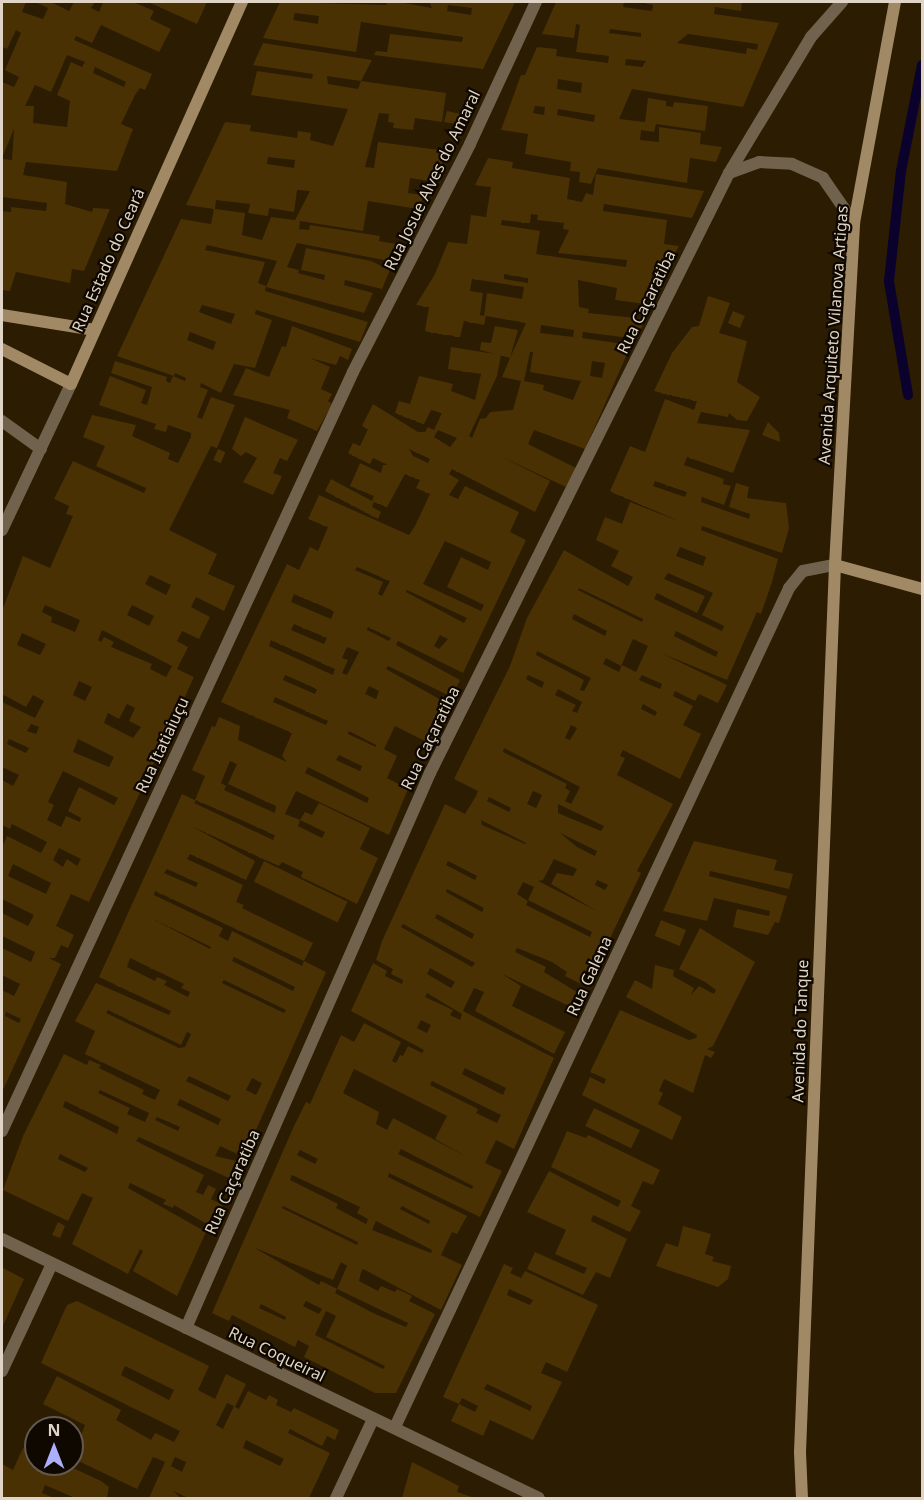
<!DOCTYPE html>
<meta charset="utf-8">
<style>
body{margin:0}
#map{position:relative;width:924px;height:1500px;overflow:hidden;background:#2b1c02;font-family:"Noto Sans",sans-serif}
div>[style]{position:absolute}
.stream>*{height:10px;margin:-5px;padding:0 5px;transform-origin:5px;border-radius:5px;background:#0a012d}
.building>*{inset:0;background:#4a3104;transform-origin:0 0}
.minor>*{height:12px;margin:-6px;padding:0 6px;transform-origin:6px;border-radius:6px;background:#71624d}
.secondary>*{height:12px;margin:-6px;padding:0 6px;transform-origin:6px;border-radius:6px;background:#a18965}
span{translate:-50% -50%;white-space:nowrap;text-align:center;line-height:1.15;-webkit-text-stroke:4.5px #0e0801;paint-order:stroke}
.street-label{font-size:16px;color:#dfd4c5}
.frame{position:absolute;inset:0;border:3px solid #dfd4c5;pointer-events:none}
.north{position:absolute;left:24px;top:1416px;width:60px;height:60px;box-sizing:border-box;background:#0e0801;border:2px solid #625a4f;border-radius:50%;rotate:0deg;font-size:16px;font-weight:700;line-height:24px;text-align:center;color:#dfd4c5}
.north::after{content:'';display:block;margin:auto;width:21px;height:27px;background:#acaffb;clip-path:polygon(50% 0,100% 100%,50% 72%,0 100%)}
</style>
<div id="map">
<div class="stream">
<div style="left:908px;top:395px;width:116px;rotate:-99.5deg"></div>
<div style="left:889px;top:281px;width:111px;rotate:-83.8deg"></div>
<div style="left:901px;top:171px;width:108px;rotate:-78.8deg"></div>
</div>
<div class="building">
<div style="clip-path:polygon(evenodd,2px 2px,26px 2px,22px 12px,43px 19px,48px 8px,35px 2px,51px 2px,69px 11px,74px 2px,95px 2px,91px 8px,99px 12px,103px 2px,133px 2px,154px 11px,150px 19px,171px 29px,159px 52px,101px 25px,92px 43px,76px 36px,74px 40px,152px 74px,145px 90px,140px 88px,135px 95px,121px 124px,133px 129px,117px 171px,26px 162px,23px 175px,67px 182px,65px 204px,92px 212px,93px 208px,110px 209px,84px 271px,72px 269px,70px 283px,16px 272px,10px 291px,2px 290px,2px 211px,11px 212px,11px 207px,46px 211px,47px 203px,2px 197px,2px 159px,12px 160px,14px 129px,2px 158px,2px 82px,14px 87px,19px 77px,5px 70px,21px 33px,16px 30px,7px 49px,2px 47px,2px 2px,67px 55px,85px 62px,82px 67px,71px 62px,57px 95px,70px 101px,67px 127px,33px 123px,34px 106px,25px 106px,35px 85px,51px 92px,67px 55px,2px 2px,95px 67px,126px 82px,124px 87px,93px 73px,95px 67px)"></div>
<div style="clip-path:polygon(148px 2px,207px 2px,197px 24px)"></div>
<div style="clip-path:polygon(evenodd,280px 2px,386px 5px,387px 2px,398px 2px,432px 8px,429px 2px,515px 2px,483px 69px,374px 55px,376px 51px,387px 52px,390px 34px,462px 42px,463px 37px,361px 22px,356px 52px,263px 38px,280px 2px,448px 5px,472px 8px,471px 15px,447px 11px,448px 5px,280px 2px,295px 13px,319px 16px,318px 24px,293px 20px,295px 13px)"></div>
<div style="clip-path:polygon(evenodd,556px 2px,624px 2px,623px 7px,652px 11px,653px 5px,639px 2px,742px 2px,741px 11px,715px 7px,714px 14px,779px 23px,743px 107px,632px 89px,619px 119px,645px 122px,648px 98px,666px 101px,666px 106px,673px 107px,674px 102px,708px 106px,705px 131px,656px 124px,654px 132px,641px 130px,640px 140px,659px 142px,659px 127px,701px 133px,700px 144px,722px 147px,716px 162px,690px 158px,687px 183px,598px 168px,591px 184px,579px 182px,580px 172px,570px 171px,571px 162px,525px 154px,528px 134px,501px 130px,521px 75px,525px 75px,537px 47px,557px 49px,556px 56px,608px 63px,609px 56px,576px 52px,580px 25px,576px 24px,574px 38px,542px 34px,556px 2px,610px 29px,641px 33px,641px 37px,609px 33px,610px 29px,556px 2px,688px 34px,758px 44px,757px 50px,747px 48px,746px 54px,677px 43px,688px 34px,556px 2px,626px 59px,646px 61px,642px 67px,625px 65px,626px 59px,556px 2px,558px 79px,582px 83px,581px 93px,557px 89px,558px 79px,556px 2px,535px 106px,545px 107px,544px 115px,533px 113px,535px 106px,556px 2px,558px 109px,595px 115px,594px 122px,557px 115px,558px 109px)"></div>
<div style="clip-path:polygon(evenodd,263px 43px,372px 60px,361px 81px,327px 76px,328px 84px,358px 89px,361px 81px,446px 93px,442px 122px,415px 118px,413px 130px,393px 128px,394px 123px,388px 122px,389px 114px,379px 113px,365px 167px,374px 168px,378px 142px,447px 151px,435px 182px,410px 178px,408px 193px,424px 195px,418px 209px,368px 201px,363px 231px,300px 221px,299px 229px,309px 230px,310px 225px,380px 236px,379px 241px,402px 245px,394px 262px,297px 243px,287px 267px,299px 270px,298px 273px,324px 280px,325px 275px,301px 270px,306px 248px,371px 261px,390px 270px,382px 289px,345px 280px,344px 285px,373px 293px,364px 313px,266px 287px,277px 261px,207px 245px,205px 250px,265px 262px,258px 283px,266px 286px,265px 291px,368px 322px,360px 342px,256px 310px,255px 314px,272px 320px,255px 368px,234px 364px,221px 393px,201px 383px,200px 387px,208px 390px,197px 417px,202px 419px,211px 397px,235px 405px,217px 448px,211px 446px,169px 530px,217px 554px,208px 574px,235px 586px,224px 611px,196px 597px,191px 607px,210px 617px,199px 639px,182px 631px,177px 641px,188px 647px,177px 669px,194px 677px,89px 902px,71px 894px,56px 926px,74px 935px,68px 948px,61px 945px,55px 958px,49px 958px,61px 964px,2px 1092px,2px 990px,14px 996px,20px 984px,2px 975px,2px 948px,31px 962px,35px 952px,2px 936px,2px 913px,28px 926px,34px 915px,2px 899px,2px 847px,7px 836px,41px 853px,47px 842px,12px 824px,10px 829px,2px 825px,2px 780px,13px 786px,19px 775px,2px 767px,2px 702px,35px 718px,44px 701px,33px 695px,26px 707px,4px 695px,2px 699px,2px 611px,23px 556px,50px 568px,73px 516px,66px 514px,69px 506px,54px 499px,73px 461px,144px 493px,146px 488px,96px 466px,105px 446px,83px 437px,92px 415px,136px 425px,132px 436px,170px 453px,168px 459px,178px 463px,191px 437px,191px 433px,168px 425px,166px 432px,154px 429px,156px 424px,99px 405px,110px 376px,146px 390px,141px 403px,147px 405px,152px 387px,111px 373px,115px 361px,167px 377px,166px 381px,170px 383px,173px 376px,185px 381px,186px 378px,175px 373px,174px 376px,117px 356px,181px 219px,211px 224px,214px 209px,186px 205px,225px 122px,251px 125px,250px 131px,297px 138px,298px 131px,311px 133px,310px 140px,333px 146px,348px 109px,251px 95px,257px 71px,312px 79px,313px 74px,253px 65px,263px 43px,268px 157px,295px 160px,294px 168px,267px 164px,268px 157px,263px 43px,297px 190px,310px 191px,295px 220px,271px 217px,262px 240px,242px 235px,245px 213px,215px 209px,216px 200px,250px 204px,248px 213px,268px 216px,269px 208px,294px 212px,297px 190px,263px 43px,202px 305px,235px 314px,231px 324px,199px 312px,202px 305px,263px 43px,190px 332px,216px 342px,213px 350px,187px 340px,190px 332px,263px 43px,150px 575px,171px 585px,166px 595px,145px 584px,150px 575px,263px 43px,45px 605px,80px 620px,75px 632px,51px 622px,52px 617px,42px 612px,45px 605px,263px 43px,132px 605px,154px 616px,149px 626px,127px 615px,132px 605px,263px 43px,102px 630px,172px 666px,166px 677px,150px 669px,152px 664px,111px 647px,114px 642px,104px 637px,101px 642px,98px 640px,102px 630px,263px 43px,22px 633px,46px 644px,40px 655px,17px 645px,22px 633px,263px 43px,79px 681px,92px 687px,85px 701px,73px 695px,79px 681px,263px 43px,127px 704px,135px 708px,129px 721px,141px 727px,133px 738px,104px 723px,108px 713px,119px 719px,127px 704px,263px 43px,31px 724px,39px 727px,36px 734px,27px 731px,31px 724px,263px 43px,9px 739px,29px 748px,26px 753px,7px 744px,9px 739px,263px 43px,78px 739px,114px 757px,109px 767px,73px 752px,78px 739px,263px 43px,63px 771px,118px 798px,114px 805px,79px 787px,68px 811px,81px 818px,80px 822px,66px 816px,61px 827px,47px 820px,54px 805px,48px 802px,63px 771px,263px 43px,59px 848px,81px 859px,77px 866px,67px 859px,63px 867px,53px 860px,59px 848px,263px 43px,13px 864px,51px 883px,46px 894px,8px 876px,13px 864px,263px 43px,6px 1012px,21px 1019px,19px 1023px,5px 1016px,6px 1012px)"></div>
<div style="clip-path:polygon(447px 111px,461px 114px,456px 124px,444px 122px)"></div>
<div style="clip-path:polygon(evenodd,488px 158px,513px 162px,512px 168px,570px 178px,567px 199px,582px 202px,586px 193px,593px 195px,596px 174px,704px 191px,692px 218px,604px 204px,603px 211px,667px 220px,664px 244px,679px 246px,665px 272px,653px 271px,646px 304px,615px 300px,617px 288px,578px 280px,579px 307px,589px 309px,588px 313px,645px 319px,637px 339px,583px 332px,582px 338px,631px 345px,585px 449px,534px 430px,528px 444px,576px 468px,566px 487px,500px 456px,550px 481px,535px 512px,452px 469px,449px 474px,459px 480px,449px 495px,458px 499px,465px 486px,519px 512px,510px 532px,526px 540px,463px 673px,398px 641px,396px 645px,460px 680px,452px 697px,388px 666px,386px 669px,448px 704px,431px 744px,395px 726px,384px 749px,397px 756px,387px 778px,408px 789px,389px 835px,296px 791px,285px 814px,300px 820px,298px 826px,322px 838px,325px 832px,300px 820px,305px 812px,312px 815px,319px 803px,370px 828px,360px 849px,378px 858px,357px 904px,301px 877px,303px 872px,282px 862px,279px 866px,193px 827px,255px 861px,246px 880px,190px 854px,187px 859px,243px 885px,236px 902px,244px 905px,242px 908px,313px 943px,304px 961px,155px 891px,154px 895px,223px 928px,219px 936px,228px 941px,232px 931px,302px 966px,304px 961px,326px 972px,244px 1157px,220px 1146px,215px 1156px,241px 1162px,233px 1180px,139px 1137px,136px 1141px,204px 1175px,196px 1192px,203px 1195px,208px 1185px,216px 1189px,211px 1199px,223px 1205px,212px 1227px,174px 1205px,173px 1208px,163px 1204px,166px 1200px,130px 1183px,128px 1188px,206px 1232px,177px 1296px,133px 1271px,143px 1251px,140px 1249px,128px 1274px,72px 1244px,93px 1198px,82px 1193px,68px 1221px,3px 1190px,23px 1136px,64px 1054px,87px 1065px,89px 1060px,101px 1065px,99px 1068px,144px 1090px,142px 1094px,155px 1100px,160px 1090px,85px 1054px,95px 1031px,75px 1021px,96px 983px,169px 1015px,171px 1011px,99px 977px,182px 794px,195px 800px,205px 776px,192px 770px,212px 726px,215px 727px,219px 717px,240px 726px,238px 740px,287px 762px,282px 756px,292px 733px,221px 702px,287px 564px,299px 570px,310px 547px,318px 551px,328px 527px,308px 519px,319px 495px,409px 535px,415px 526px,430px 494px,416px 488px,420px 480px,405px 474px,387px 507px,374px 502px,372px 507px,381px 512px,378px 519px,325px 491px,331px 479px,372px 501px,374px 496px,350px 486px,360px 463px,381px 473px,383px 465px,388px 465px,373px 458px,370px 464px,348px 453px,353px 443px,360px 446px,368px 429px,362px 426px,373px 404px,418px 432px,425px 432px,428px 427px,434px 430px,442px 413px,431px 410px,424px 424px,395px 413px,399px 401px,410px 404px,419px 376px,453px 384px,451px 391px,475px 400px,481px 374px,448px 369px,451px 347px,501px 355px,497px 376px,469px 436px,472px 438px,480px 419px,486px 418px,490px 412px,513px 410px,521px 381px,502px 377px,510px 358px,480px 350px,481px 342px,491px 343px,495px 326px,518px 330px,510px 358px,526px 323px,486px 316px,484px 325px,464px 321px,460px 337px,425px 331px,429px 307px,416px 305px,435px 274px,448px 242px,467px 244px,471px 215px,486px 217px,491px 187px,475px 185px,488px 158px,531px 214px,538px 215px,537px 220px,564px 223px,563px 229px,569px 230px,558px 253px,627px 260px,626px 267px,536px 254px,540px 231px,501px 225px,502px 220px,530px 223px,531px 214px,488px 158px,504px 274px,528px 278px,528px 283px,504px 279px,504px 274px,488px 158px,472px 279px,524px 287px,522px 299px,487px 293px,484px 316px,480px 315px,483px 293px,470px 291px,472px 279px,488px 158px,541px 325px,574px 330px,573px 337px,540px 333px,541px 325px,488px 158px,530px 352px,533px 352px,530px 372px,581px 381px,573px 400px,543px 390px,544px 385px,524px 381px,530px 352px,488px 158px,592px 361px,605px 363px,602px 378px,590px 376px,592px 361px,488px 158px,438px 430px,457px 438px,450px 447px,434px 437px,438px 430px,488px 158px,409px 449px,430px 459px,428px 463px,413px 456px,409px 449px,488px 158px,445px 541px,491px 562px,488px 570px,461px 557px,447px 587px,484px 605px,481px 611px,423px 584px,445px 541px,488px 158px,357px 567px,390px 581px,382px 596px,378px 594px,383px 582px,355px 570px,357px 567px,488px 158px,407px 590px,467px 618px,464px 623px,406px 592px,407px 590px,488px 158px,294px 594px,334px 611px,331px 619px,291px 602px,294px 594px,488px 158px,294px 624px,327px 638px,324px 644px,291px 630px,294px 624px,488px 158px,368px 627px,391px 638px,389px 641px,367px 630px,368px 627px,488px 158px,440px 635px,448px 639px,439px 649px,434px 646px,440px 635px,488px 158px,271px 640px,335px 669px,333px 675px,269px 646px,271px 640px,488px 158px,347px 647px,359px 652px,347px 675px,342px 673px,348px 660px,342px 658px,347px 647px,488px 158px,285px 675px,317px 689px,315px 694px,283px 680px,285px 675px,488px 158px,369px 686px,379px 691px,376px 699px,365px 694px,369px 686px,488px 158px,275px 697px,328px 721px,326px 725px,273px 702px,275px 697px,488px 158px,349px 731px,376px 745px,376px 747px,348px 734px,349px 731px,488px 158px,339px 755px,362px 766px,360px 771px,336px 760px,339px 755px,488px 158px,230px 761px,237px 764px,228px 784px,276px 806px,275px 813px,224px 790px,226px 786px,221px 783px,230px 761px,488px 158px,308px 767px,369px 798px,367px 803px,305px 773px,308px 767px,488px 158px,196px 800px,275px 835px,273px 840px,194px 803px,196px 800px,488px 158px,167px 869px,198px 883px,196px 887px,164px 873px,167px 869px,488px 158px,149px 917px,211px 947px,210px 949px,149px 917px,488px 158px,234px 957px,295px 987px,293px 991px,232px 961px,234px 957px,488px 158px,130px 958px,184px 984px,181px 988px,190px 992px,188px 997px,164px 985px,167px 981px,157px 977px,155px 981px,127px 967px,130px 958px,488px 158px,224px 980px,286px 1010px,284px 1013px,222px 983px,224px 980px,488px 158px,108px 1010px,181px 1045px,187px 1032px,191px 1034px,185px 1047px,179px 1048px,106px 1013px,108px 1010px,488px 158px,189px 1076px,231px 1096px,228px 1101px,186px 1081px,189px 1076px,488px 158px,252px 1078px,262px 1083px,256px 1095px,246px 1090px,252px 1078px,488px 158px,100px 1090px,149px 1113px,145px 1122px,127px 1114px,130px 1108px,98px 1093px,100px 1090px,488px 158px,180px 1099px,221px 1119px,218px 1125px,177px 1105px,180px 1099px,488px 158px,65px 1101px,119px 1127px,117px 1134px,63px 1107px,65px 1101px,488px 158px,157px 1117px,180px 1127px,178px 1131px,155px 1120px,157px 1117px,488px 158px,60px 1154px,88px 1168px,85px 1172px,58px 1159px,60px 1154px)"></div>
<div style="clip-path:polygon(evenodd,708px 296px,730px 303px,719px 333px,747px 341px,737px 382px,760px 397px,747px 421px,737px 420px,729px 413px,728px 417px,701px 412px,697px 423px,750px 430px,733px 473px,687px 457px,684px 465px,724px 479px,723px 484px,731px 486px,724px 505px,702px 497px,701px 502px,749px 519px,750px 514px,729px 507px,736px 483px,749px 487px,747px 498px,786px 503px,789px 528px,782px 553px,702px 526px,701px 530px,778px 559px,772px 582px,761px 614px,757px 612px,727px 680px,663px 654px,727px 685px,718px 703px,699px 694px,695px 701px,675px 691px,673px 696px,693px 706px,683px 725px,701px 734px,680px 779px,623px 750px,620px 756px,625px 758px,617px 775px,673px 804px,637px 871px,641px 873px,587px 987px,565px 976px,567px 972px,552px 962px,517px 948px,515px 952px,546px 967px,544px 972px,580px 994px,573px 1008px,502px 974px,521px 986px,512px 1006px,565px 1032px,554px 1054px,475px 1011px,484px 992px,474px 988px,463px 1011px,554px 1058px,514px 1149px,496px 1140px,485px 1163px,502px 1171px,480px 1217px,389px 1173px,388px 1177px,467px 1216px,457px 1234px,452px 1232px,441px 1255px,462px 1265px,441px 1310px,363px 1269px,361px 1272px,359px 1281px,378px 1291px,381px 1286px,395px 1292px,397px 1289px,412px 1296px,409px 1301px,435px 1314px,396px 1393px,375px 1393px,304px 1357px,309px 1346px,298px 1340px,295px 1347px,232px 1315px,229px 1321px,212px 1313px,294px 1126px,306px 1102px,310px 1104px,341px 1035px,354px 1042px,364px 1023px,401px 1042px,392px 1061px,396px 1063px,400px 1055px,403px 1056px,408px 1046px,422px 1053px,424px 1050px,351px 1011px,373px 963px,387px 971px,385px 976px,402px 984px,403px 980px,391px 974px,393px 969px,376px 960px,382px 941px,445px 804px,465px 814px,476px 796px,478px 791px,454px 779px,510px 666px,527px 618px,564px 550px,628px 586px,633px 577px,611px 566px,619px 551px,596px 540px,605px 517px,622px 524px,630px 502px,681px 522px,610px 491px,630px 446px,645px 452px,665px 399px,694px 410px,697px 401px,654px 391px,672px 353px,692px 327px,699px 326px,708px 296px,655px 481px,687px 492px,685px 497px,653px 486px,655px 481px,708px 296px,680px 547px,706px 557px,703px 566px,676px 556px,680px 547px,708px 296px,668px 573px,713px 593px,702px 615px,724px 626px,722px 631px,654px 599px,657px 593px,697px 613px,705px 596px,664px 579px,668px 573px,708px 296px,579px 588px,643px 619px,642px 622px,578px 590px,579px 588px,708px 296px,574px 614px,607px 631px,605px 636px,572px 619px,574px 614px,708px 296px,676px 631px,718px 652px,716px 657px,674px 636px,676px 631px,708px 296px,633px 639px,648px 646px,636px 672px,622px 665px,619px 672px,603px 664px,606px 658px,621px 666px,633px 639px,708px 296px,537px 651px,591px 678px,584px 691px,580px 690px,584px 680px,536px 655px,537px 651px,708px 296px,528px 675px,544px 682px,542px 688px,526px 679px,528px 675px,708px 296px,642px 675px,662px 684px,660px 689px,639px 680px,642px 675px,708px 296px,558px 689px,582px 702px,577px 713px,572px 711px,576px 705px,555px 695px,558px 689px,708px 296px,643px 704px,657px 712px,655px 716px,641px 709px,643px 704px,708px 296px,571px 725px,577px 728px,570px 740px,565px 738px,571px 725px,708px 296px,504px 748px,580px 787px,571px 804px,565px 801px,570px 791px,565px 788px,567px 784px,503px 752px,504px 748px,708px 296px,533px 791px,542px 795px,536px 808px,527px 804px,533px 791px,708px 296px,489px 797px,511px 808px,509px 812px,487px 801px,489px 797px,708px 296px,558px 804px,604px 826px,601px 831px,558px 813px,558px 804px,708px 296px,481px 820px,526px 843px,525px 844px,482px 825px,481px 820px,708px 296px,560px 833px,597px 851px,595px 856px,577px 847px,560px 833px,708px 296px,554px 859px,577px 869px,573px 876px,557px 873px,551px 884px,597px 911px,538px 881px,543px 880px,554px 859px,708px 296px,448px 861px,477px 876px,475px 880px,446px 865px,448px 861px,708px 296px,597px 880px,608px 885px,605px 890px,595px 885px,597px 880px,708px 296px,523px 882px,534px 887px,528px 900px,592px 932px,590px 937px,526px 905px,528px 901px,517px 894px,523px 882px,708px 296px,447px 889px,484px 908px,482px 912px,446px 892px,447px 889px,708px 296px,437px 914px,474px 934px,472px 939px,435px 918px,437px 914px,708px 296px,403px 924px,475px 963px,472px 967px,401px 927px,403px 924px,708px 296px,430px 968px,455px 982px,451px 988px,427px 974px,430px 968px,708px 296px,427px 993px,462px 1014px,460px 1020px,450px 1015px,453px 1010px,425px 997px,427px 993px,708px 296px,421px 1020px,431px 1025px,427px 1033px,417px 1028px,421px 1020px,708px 296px,465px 1068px,506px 1088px,503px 1095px,462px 1074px,465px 1068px,708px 296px,354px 1069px,447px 1116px,435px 1139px,469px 1158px,393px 1118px,387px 1130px,376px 1124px,379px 1112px,343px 1093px,354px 1069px,708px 296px,432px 1081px,501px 1115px,497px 1123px,476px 1113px,478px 1109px,430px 1085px,432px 1081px,708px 296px,401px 1149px,473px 1186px,472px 1189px,398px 1154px,401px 1149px,708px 296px,300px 1150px,318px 1159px,315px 1164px,297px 1155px,300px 1150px,708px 296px,292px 1175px,360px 1207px,357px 1213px,368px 1219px,366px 1224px,336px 1208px,338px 1204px,290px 1180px,292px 1175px,708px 296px,283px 1206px,358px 1242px,357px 1245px,282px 1208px,283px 1206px,708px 296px,402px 1206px,430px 1221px,429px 1224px,400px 1209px,402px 1206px,708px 296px,376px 1221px,432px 1250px,431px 1253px,372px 1230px,376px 1221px,708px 296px,253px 1247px,333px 1280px,341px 1262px,347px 1266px,337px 1289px,408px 1323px,406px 1327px,375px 1314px,335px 1293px,337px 1289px,321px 1281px,319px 1285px,253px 1247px,708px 296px,306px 1301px,322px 1309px,319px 1314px,303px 1306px,306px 1301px,708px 296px,261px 1304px,286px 1317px,285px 1320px,259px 1308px,261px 1304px,708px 296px,326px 1311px,336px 1316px,326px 1337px,385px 1366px,383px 1369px,315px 1335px,326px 1311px)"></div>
<div style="left:733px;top:311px;width:13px;height:13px;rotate:23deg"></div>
<div style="clip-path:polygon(292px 326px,352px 349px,348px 360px,340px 356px,336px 365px,310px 358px,330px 367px,321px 389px,332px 394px,328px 401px,332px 404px,317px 431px,287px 418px,290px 410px,233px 395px,246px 368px,269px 377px,282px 346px,286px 347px)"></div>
<div style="clip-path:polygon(245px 417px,298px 440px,287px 461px,280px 458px,273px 473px,282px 476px,273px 495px,243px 482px,257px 458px,246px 452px,241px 456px,232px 449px)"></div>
<div style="clip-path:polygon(768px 422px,779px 433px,780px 442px,762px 435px)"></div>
<div style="left:218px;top:449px;width:8px;height:12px;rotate:23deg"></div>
<div style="clip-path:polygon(694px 841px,777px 860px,774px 870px,793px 874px,789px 889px,710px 871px,709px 876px,787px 896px,779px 923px,775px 922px,768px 935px,733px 927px,737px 909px,769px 916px,770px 911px,714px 898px,707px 921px,663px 911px)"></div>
<div style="left:264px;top:861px;width:93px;height:23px;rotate:26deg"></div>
<div style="left:661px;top:920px;width:27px;height:17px;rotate:22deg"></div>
<div style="clip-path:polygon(700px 928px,755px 962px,713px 1046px,707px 1049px,715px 1052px,711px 1058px,705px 1055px,693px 1093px,664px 1079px,659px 1091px,663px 1093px,658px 1104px,682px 1117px,672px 1140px,582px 1095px,590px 1077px,604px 1084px,606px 1079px,590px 1072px,620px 1010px,689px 1040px,696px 1038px,697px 1035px,626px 997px,635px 980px,652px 989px,655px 965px,674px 970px,673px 976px,694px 988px,691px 995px,699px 986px,714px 994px,716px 990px,705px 982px,679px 969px)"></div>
<div style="left:594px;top:1108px;width:51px;height:20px;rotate:26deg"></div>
<div style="clip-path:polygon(567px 1131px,586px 1138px,588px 1135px,660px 1170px,653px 1185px,643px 1181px,631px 1206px,641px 1211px,630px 1232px,593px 1215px,591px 1221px,627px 1239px,610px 1278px,596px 1272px,583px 1295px,527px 1269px,535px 1252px,584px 1274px,587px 1268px,555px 1254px,566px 1230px,527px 1212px,549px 1171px,618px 1207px,621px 1201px,551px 1167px)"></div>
<div style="clip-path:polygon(58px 1222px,65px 1226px,60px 1238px,52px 1235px)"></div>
<div style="clip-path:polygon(683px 1226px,711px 1234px,705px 1254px,714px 1257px,712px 1261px,731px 1266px,728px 1279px,718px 1287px,656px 1266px,666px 1243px,678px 1247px)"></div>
<div style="clip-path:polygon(evenodd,504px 1264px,513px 1268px,510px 1273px,521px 1278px,525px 1271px,598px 1305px,567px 1372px,546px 1362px,541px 1373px,562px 1382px,533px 1440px,490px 1420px,483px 1436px,451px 1421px,459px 1404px,443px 1397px,504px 1264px,509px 1289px,533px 1300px,530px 1305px,507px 1295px,509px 1289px,504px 1264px,487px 1384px,508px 1394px,532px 1406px,530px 1411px,484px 1389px,487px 1384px,504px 1264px,462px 1398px,478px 1406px,475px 1412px,459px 1404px,462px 1398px)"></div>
<div style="clip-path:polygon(3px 1268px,24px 1279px,2px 1328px,2px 1270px)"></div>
<div style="clip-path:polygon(evenodd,77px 1301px,209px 1366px,198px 1390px,215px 1399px,226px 1374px,246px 1384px,235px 1407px,239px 1409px,248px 1391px,266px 1400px,269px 1395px,278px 1400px,276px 1405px,291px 1412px,294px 1408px,339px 1430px,335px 1440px,327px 1436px,322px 1446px,290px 1429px,288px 1433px,330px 1453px,309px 1498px,188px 1498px,173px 1491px,181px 1498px,149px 1498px,165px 1462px,153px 1457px,137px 1489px,72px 1458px,85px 1425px,43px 1404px,57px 1376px,121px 1410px,116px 1420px,151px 1440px,155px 1433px,174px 1442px,180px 1431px,41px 1363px,67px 1305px,77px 1301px,125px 1366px,174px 1390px,169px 1400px,121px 1375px,125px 1366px,77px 1301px,227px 1403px,234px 1406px,223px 1429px,216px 1425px,227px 1403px,77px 1301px,246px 1440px,284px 1459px,280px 1466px,243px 1448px,246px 1440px,77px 1301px,175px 1457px,186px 1462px,182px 1472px,171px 1466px,175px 1457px)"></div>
<div style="clip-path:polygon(23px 1448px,36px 1454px,36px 1464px,73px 1468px,101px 1481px,109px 1487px,107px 1498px,75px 1498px,45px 1485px,42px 1493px,54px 1498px,2px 1498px,2px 1464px,13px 1470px)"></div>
<div style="clip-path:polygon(412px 1462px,459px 1486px,457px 1492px,475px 1498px,402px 1498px)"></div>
</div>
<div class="minor">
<div style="left:729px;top:173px;width:32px;rotate:-20deg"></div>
<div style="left:759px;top:162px;width:33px;rotate:3deg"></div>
<div style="left:792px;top:164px;width:34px;rotate:24deg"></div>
<div style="left:823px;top:178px;width:55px;rotate:55.4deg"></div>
<div style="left:2px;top:421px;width:48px;rotate:35.7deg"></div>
<div style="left:2px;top:530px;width:161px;rotate:-64.7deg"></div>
<div style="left:2px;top:1131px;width:836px;rotate:-65.18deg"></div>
<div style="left:353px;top:372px;width:256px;rotate:-62.8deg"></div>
<div style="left:470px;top:144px;width:157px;rotate:-65.1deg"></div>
<div style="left:2px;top:1239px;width:596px;rotate:25.75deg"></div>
<div style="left:186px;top:1328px;width:606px;rotate:-66.27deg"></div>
<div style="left:430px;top:773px;width:670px;rotate:-63.51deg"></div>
<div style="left:729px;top:173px;width:159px;rotate:-58.9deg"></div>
<div style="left:811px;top:37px;width:47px;rotate:-48.5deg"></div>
<div style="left:2px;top:1371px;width:118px;rotate:-65deg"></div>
<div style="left:395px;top:1427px;width:927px;rotate:-64.84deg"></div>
<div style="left:789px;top:588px;width:22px;rotate:-51deg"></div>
<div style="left:803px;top:571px;width:33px;rotate:-11deg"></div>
<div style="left:336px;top:1498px;width:87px;rotate:-64.9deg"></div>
</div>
<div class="secondary">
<div style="left:2px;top:315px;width:94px;rotate:9.2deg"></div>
<div style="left:2px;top:349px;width:77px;rotate:26.9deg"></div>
<div style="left:71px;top:384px;width:419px;rotate:-65.9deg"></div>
<div style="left:835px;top:565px;width:90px;rotate:15.4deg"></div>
<div style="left:802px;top:1498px;width:46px;rotate:-92.5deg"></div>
<div style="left:800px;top:1452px;width:888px;rotate:-87.74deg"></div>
<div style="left:835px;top:565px;width:343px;rotate:-86.8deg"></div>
<div style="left:854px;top:223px;width:225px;rotate:-79.5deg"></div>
</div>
<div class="street-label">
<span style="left:432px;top:180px;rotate:-64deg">Rua Josue Alves do Amaral</span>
<span style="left:108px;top:260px;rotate:-66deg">Rua Estado do Ceará</span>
<span style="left:646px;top:302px;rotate:-64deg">Rua Caçaratiba</span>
<span style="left:833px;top:335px;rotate:-86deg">Avenida Arquiteto Vilanova Artigas</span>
<span style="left:430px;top:738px;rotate:-64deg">Rua Caçaratiba</span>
<span style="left:162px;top:745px;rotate:-65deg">Rua Itatiaiuçu</span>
<span style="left:589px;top:976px;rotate:-65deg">Rua Galena</span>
<span style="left:800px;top:1031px;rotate:-88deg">Avenida do Tanque</span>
<span style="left:232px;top:1182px;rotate:-66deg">Rua Caçaratiba</span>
<span style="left:277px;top:1354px;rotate:26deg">Rua Coqueiral</span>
</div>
<div class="frame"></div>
<div class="north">N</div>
</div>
